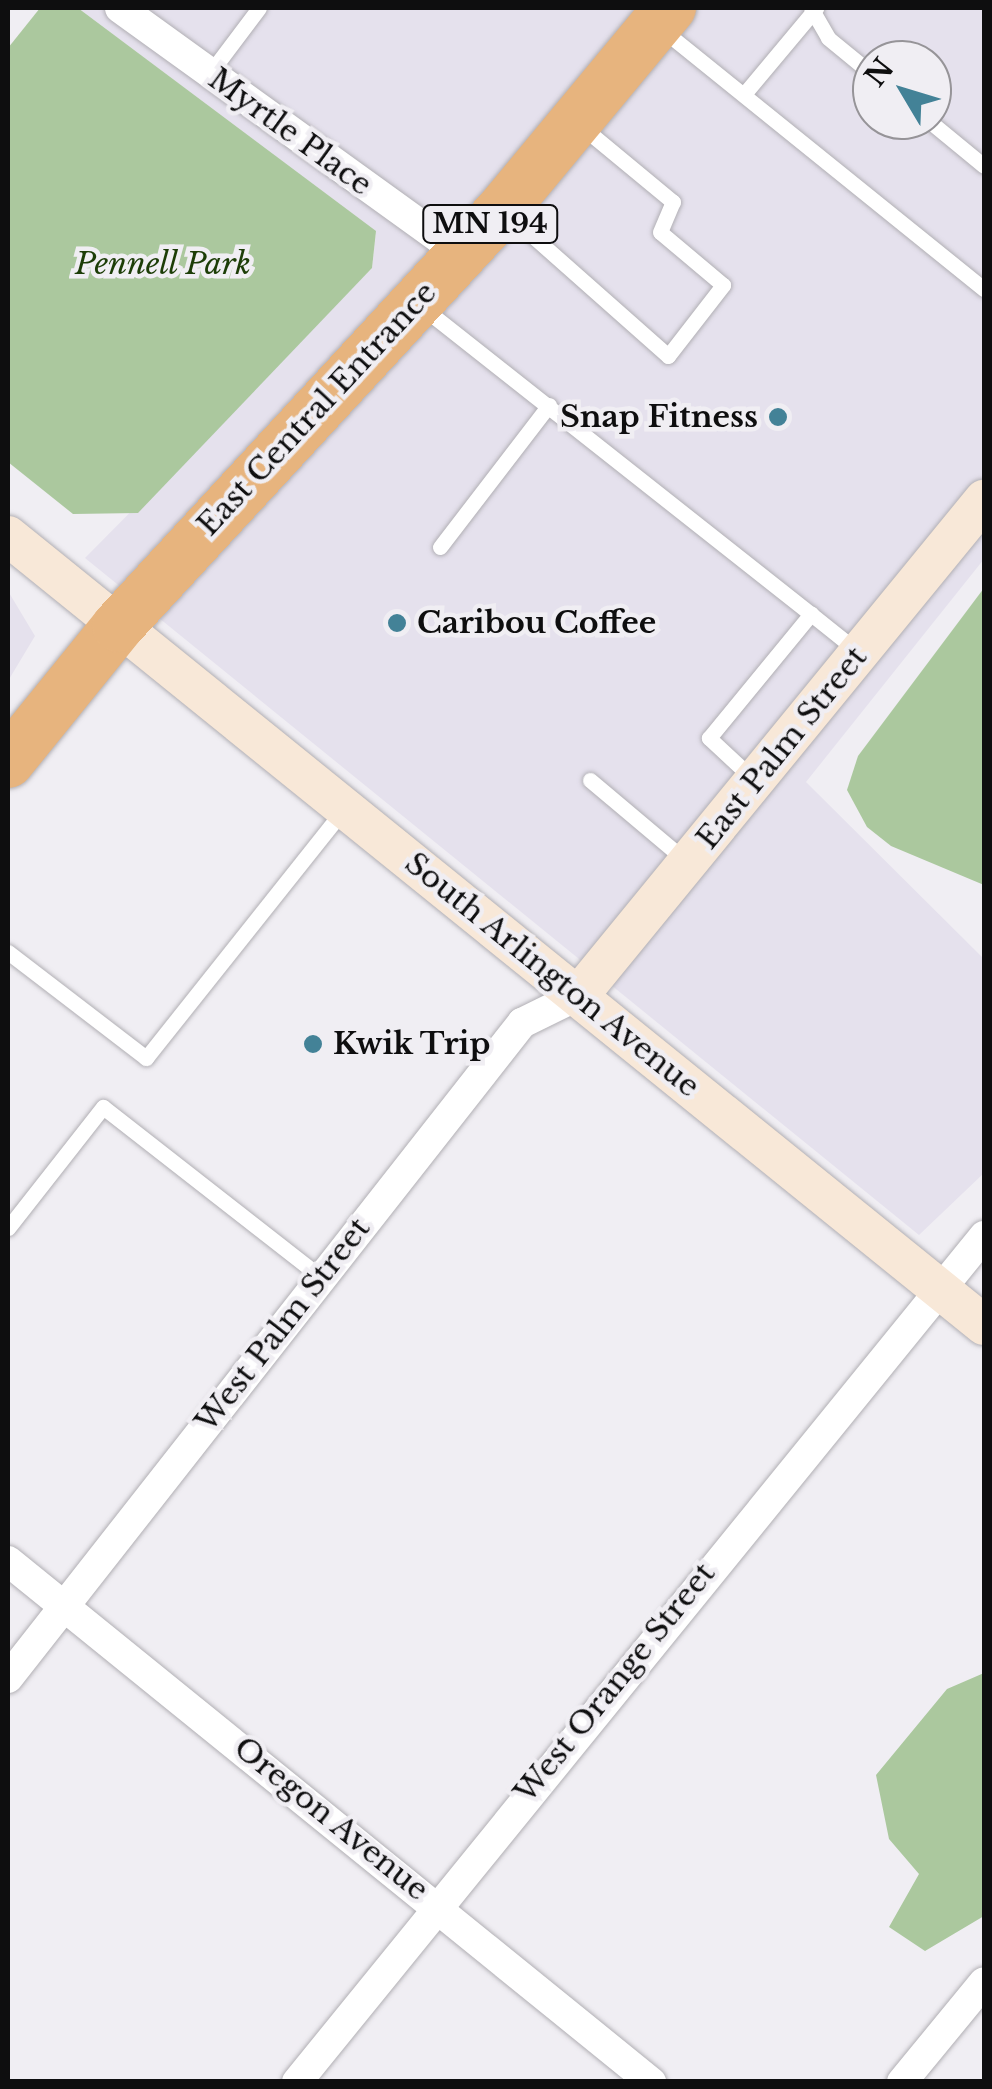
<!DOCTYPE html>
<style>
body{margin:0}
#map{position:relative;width:992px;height:2089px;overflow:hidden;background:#f0eef3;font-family:"Libre Baskerville",serif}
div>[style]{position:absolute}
.built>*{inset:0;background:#e5e1ed}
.green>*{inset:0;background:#abc89e}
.roads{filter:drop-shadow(0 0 2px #b1afb4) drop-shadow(0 0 2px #b1afb4)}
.lane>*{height:15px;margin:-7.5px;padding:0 7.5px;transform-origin:7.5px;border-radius:7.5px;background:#fff}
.street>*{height:30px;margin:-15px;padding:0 15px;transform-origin:15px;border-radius:15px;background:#fff}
.secondary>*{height:40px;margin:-20px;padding:0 20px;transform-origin:20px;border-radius:20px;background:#f8e8d8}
.highway>*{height:52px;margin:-26px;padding:0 26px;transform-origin:26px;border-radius:26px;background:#e7b47e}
.dots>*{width:28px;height:28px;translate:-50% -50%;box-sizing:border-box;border:5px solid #f0eef3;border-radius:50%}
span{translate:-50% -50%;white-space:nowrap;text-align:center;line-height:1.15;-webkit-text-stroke:9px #f0eef3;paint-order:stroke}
.shield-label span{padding:2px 8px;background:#f0eef3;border:2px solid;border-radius:8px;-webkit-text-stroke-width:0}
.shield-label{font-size:28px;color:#0e0e0f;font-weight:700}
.street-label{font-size:30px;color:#0e0e0f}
.park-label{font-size:30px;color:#1c3d07;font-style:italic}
.poi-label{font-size:30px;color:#0e0e0f;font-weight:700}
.right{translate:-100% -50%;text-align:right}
.left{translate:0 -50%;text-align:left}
.frame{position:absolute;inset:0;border:10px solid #0e0e0f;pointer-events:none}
.north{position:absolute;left:852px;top:40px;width:100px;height:100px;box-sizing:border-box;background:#f0eef3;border:2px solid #969498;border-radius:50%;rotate:308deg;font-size:28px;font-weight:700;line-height:40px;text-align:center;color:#0e0e0f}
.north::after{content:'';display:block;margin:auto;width:35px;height:45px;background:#438297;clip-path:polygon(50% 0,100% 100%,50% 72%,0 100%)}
</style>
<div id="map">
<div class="built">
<div style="clip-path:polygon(evenodd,78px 8px,984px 8px,984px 559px,806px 782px,984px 959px,984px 1173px,919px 1235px,85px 558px,372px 268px,376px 232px,78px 8px,872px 60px,932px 60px,932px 120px,872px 120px,872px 60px)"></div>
<div style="clip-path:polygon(8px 591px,35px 636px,8px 681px)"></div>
</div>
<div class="green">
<div style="clip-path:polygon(40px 8px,78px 8px,376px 231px,372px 268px,138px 513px,73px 514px,8px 462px,8px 48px)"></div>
<div style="clip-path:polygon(984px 588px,984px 885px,891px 846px,867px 827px,847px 790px,858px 756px)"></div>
<div style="clip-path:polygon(984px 1673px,984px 1916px,925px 1951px,889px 1927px,919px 1874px,889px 1839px,876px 1775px,947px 1689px)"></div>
</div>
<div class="roads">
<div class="lane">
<div style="left:811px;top:8px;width:34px;rotate:60deg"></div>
<div style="left:828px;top:38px;width:57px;rotate:39.3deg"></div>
<div style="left:664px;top:31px;width:411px;rotate:38.9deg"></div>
<div style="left:210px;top:73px;width:81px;rotate:-53deg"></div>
<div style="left:745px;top:93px;width:111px;rotate:-50.1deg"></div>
<div style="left:928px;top:120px;width:72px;rotate:39.4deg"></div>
<div style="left:510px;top:216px;width:211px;rotate:41.5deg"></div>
<div style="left:668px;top:356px;width:90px;rotate:-52.2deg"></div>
<div style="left:723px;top:285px;width:82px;rotate:-139.9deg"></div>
<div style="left:660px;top:232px;width:33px;rotate:-67deg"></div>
<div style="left:673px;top:202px;width:119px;rotate:-140.4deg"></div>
<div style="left:422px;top:307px;width:496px;rotate:38.3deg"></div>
<div style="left:440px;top:547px;width:179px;rotate:-52.5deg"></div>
<div style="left:752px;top:778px;width:59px;rotate:-137.1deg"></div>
<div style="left:709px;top:738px;width:161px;rotate:-50.6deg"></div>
<div style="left:811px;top:614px;width:58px;rotate:38.7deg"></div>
<div style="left:590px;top:780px;width:124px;rotate:40.1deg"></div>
<div style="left:8px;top:952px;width:174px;rotate:37.5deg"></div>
<div style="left:146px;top:1058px;width:317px;rotate:-51.5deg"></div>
<div style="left:8px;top:1228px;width:154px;rotate:-51.9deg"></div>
<div style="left:103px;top:1107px;width:274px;rotate:38deg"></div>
</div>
<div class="street">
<div style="left:120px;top:8px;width:422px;rotate:35.8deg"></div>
<div style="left:8px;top:1561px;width:828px;rotate:39.02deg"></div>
<div style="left:8px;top:1678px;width:833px;rotate:-51.88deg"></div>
<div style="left:522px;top:1023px;width:64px;rotate:-26.2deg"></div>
<div style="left:297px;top:2082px;width:1090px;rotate:-50.92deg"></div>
<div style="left:902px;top:2082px;width:129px;rotate:-50.6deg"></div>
</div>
<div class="secondary">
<div style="left:8px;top:536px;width:1255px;rotate:38.95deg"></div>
<div style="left:579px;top:995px;width:640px;rotate:-50.71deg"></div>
</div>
<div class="highway">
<div style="left:8px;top:762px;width:175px;rotate:-51deg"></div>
<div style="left:118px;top:626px;width:566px;rotate:-47.29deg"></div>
<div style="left:502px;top:210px;width:263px;rotate:-50.3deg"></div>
</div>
</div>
<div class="dots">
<div style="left:778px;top:417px;background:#438297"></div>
<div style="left:397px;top:623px;background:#438297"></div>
<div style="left:313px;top:1044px;background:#438297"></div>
</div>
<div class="shield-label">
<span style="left:490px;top:224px">MN 194</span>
</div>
<div class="street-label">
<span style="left:290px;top:132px;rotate:36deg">Myrtle Place</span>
<span style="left:317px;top:409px;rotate:-47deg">East Central Entrance</span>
<span style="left:782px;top:748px;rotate:-51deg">East Palm Street</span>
<span style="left:552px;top:975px;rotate:39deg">South Arlington Avenue</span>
<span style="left:283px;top:1325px;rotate:-52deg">West Palm Street</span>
<span style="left:615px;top:1683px;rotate:-51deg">West Orange Street</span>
<span style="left:331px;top:1819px;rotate:39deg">Oregon Avenue</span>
</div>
<div class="park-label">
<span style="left:163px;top:264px">Pennell Park</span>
</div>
<div class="poi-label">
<span class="right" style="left:758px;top:417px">Snap Fitness</span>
<span class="left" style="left:417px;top:623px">Caribou Coffee</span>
<span class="left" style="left:333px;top:1044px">Kwik Trip</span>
</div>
<div class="frame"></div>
<div class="north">N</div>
</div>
